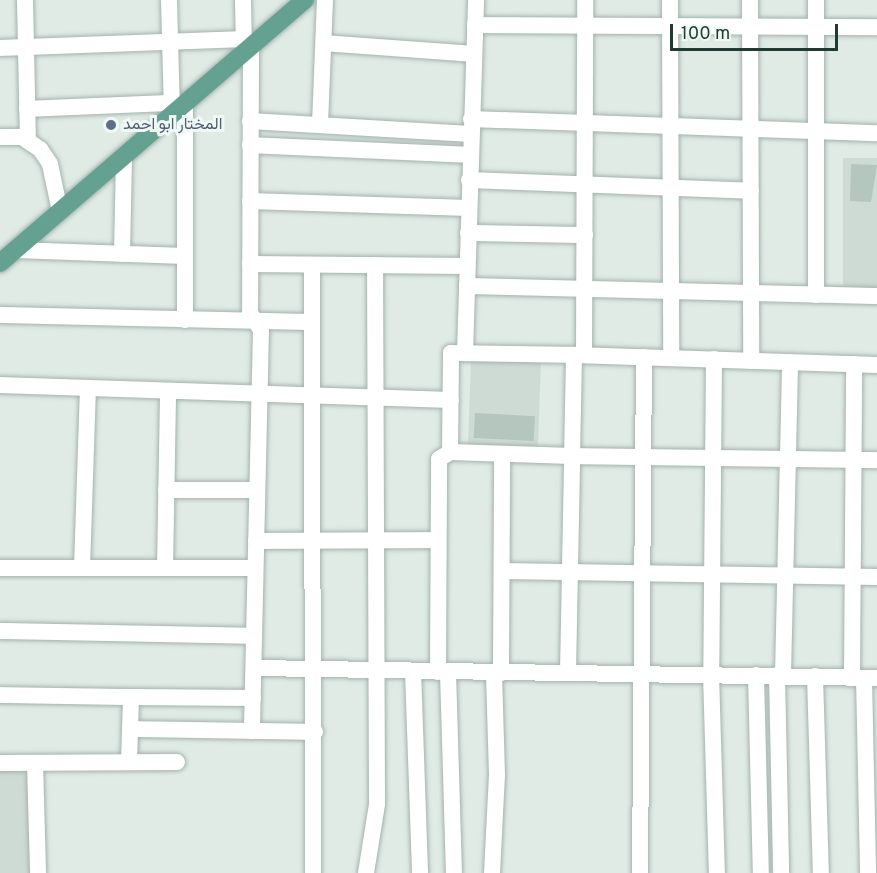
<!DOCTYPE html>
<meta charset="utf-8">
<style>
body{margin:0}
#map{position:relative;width:877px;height:873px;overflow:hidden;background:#e0ebe6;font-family:Overpass,Vazirmatn,sans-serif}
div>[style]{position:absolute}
.built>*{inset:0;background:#cedbd5;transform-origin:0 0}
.building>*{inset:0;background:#b5c6bf;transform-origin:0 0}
.roads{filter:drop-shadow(0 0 2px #a3b3ad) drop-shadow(0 0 2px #a3b3ad)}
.minor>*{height:16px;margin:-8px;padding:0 8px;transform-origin:8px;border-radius:8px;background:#fff}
.major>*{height:18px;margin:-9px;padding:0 9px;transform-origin:9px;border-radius:9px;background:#64a190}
.dots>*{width:16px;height:16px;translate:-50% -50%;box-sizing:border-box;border:3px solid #f0f8f4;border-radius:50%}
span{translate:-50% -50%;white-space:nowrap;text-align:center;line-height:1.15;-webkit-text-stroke:6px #f0f8f4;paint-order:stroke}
.service-label{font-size:16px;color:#4e5e75}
.left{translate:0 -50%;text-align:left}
.scale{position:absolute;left:670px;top:24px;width:168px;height:27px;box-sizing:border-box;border:3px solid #213b34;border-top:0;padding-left:8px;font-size:18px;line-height:21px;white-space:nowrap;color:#213b34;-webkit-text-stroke:4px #f0f8f4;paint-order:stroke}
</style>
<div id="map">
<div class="built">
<div style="left:877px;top:158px;width:130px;height:34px;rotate:90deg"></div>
<div style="left:471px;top:359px;width:70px;height:85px;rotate:2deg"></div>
<div style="clip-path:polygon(22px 766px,28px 773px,33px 873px,0 873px,0 767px)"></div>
</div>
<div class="building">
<div style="clip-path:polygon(851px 164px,877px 165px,871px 202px,850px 201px)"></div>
<div style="left:475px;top:413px;width:60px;height:25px;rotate:3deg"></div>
</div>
<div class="roads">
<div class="minor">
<div style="left:25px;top:0;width:139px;rotate:88.8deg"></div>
<div style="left:169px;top:0;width:113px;rotate:88.5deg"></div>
<div style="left:243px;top:0;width:50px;rotate:88.9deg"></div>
<div style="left:670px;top:0;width:358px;rotate:89.8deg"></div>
<div style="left:750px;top:0;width:361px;rotate:89.8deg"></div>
<div style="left:475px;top:25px;width:402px;rotate:0.3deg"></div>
<div style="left:324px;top:43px;width:150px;rotate:4.2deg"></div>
<div style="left:251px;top:47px;width:266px;rotate:90.2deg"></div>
<div style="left:250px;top:313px;width:20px;rotate:57deg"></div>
<div style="left:261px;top:330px;width:401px;rotate:91.3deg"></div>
<div style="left:0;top:48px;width:244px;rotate:-2.1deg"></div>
<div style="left:27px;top:109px;width:145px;rotate:-2.4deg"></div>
<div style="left:471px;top:119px;width:406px;rotate:2deg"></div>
<div style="left:250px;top:121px;width:221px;rotate:3.4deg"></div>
<div style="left:320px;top:124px;width:124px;rotate:-87.7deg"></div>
<div style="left:0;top:137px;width:22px"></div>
<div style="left:22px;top:137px;width:22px;rotate:34deg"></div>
<div style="left:40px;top:149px;width:18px;rotate:56deg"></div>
<div style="left:50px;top:164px;width:49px;rotate:78.2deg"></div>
<div style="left:250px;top:145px;width:220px;rotate:2.6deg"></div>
<div style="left:469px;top:180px;width:282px;rotate:2.2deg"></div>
<div style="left:250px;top:201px;width:219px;rotate:1.8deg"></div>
<div style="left:468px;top:233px;width:117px;rotate:1deg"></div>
<div style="left:15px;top:250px;width:170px;rotate:2deg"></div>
<div style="left:122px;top:254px;width:97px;rotate:-88.8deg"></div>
<div style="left:250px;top:264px;width:217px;rotate:0.5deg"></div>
<div style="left:312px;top:265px;width:608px;rotate:89.91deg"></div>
<div style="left:467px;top:286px;width:410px;rotate:1.4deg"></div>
<div style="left:816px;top:295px;width:295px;rotate:-90deg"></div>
<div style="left:0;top:315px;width:311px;rotate:1.3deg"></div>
<div style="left:185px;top:320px;width:216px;rotate:-90deg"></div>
<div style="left:451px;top:353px;width:123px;rotate:0.9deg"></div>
<div style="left:574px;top:355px;width:101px;rotate:91.1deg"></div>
<div style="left:572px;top:456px;width:122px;rotate:-178.1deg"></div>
<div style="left:450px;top:452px;width:99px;rotate:-89.4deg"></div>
<div style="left:465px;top:353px;width:353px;rotate:-88.2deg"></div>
<div style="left:575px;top:355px;width:302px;rotate:1.9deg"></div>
<div style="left:584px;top:355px;width:355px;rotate:-89.8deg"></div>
<div style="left:714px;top:359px;width:315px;rotate:90.5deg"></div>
<div style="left:711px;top:674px;width:199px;rotate:88.3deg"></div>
<div style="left:0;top:385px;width:451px;rotate:1.9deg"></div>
<div style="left:166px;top:490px;width:90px"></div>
<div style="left:256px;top:541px;width:182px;rotate:-0.3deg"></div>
<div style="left:0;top:568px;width:255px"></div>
<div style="left:82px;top:568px;width:179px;rotate:-88.1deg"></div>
<div style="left:165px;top:568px;width:177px;rotate:-89deg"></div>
<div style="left:502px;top:571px;width:375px;rotate:0.9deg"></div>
<div style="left:0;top:631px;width:254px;rotate:1.1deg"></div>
<div style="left:254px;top:668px;width:623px;rotate:0.92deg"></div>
<div style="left:413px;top:671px;width:202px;rotate:88deg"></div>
<div style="left:438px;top:672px;width:213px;rotate:-89.7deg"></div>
<div style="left:439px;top:459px;width:13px;rotate:-32deg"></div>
<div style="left:448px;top:672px;width:201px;rotate:88.3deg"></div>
<div style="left:501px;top:673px;width:219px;rotate:-89.7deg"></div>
<div style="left:568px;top:673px;width:217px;rotate:-88.9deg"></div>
<div style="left:572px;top:456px;width:305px;rotate:0.8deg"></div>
<div style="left:756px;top:675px;width:198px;rotate:88.6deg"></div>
<div style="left:777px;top:675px;width:198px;rotate:88.8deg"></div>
<div style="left:783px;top:675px;width:313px;rotate:-88.7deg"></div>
<div style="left:815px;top:676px;width:197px;rotate:88.3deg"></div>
<div style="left:852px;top:677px;width:313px;rotate:-89.6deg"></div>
<div style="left:864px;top:678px;width:195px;rotate:88.8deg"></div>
<div style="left:0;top:695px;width:131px;rotate:0.9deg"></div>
<div style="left:130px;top:729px;width:185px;rotate:0.9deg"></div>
<div style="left:129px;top:762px;width:65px;rotate:-88.2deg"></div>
<div style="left:131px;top:697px;width:122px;rotate:0.5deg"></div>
<div style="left:0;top:763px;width:177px;rotate:-0.3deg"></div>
<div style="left:35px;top:763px;width:110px;rotate:88.4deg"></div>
<div style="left:366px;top:873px;width:70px;rotate:-80.9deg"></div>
<div style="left:377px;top:804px;width:539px;rotate:-90.21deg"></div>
<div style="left:492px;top:873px;width:98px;rotate:-87.1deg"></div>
<div style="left:497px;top:775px;width:102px;rotate:-91.7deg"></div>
<div style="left:640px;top:873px;width:516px;rotate:-89.56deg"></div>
</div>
<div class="major">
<div style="left:0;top:263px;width:403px;rotate:-40.8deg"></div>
</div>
</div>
<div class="dots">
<div style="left:111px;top:125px;background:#5c6f8a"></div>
</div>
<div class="service-label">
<span class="left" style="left:123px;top:125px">المختار ابو احمد</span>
</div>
<div class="scale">100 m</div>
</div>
